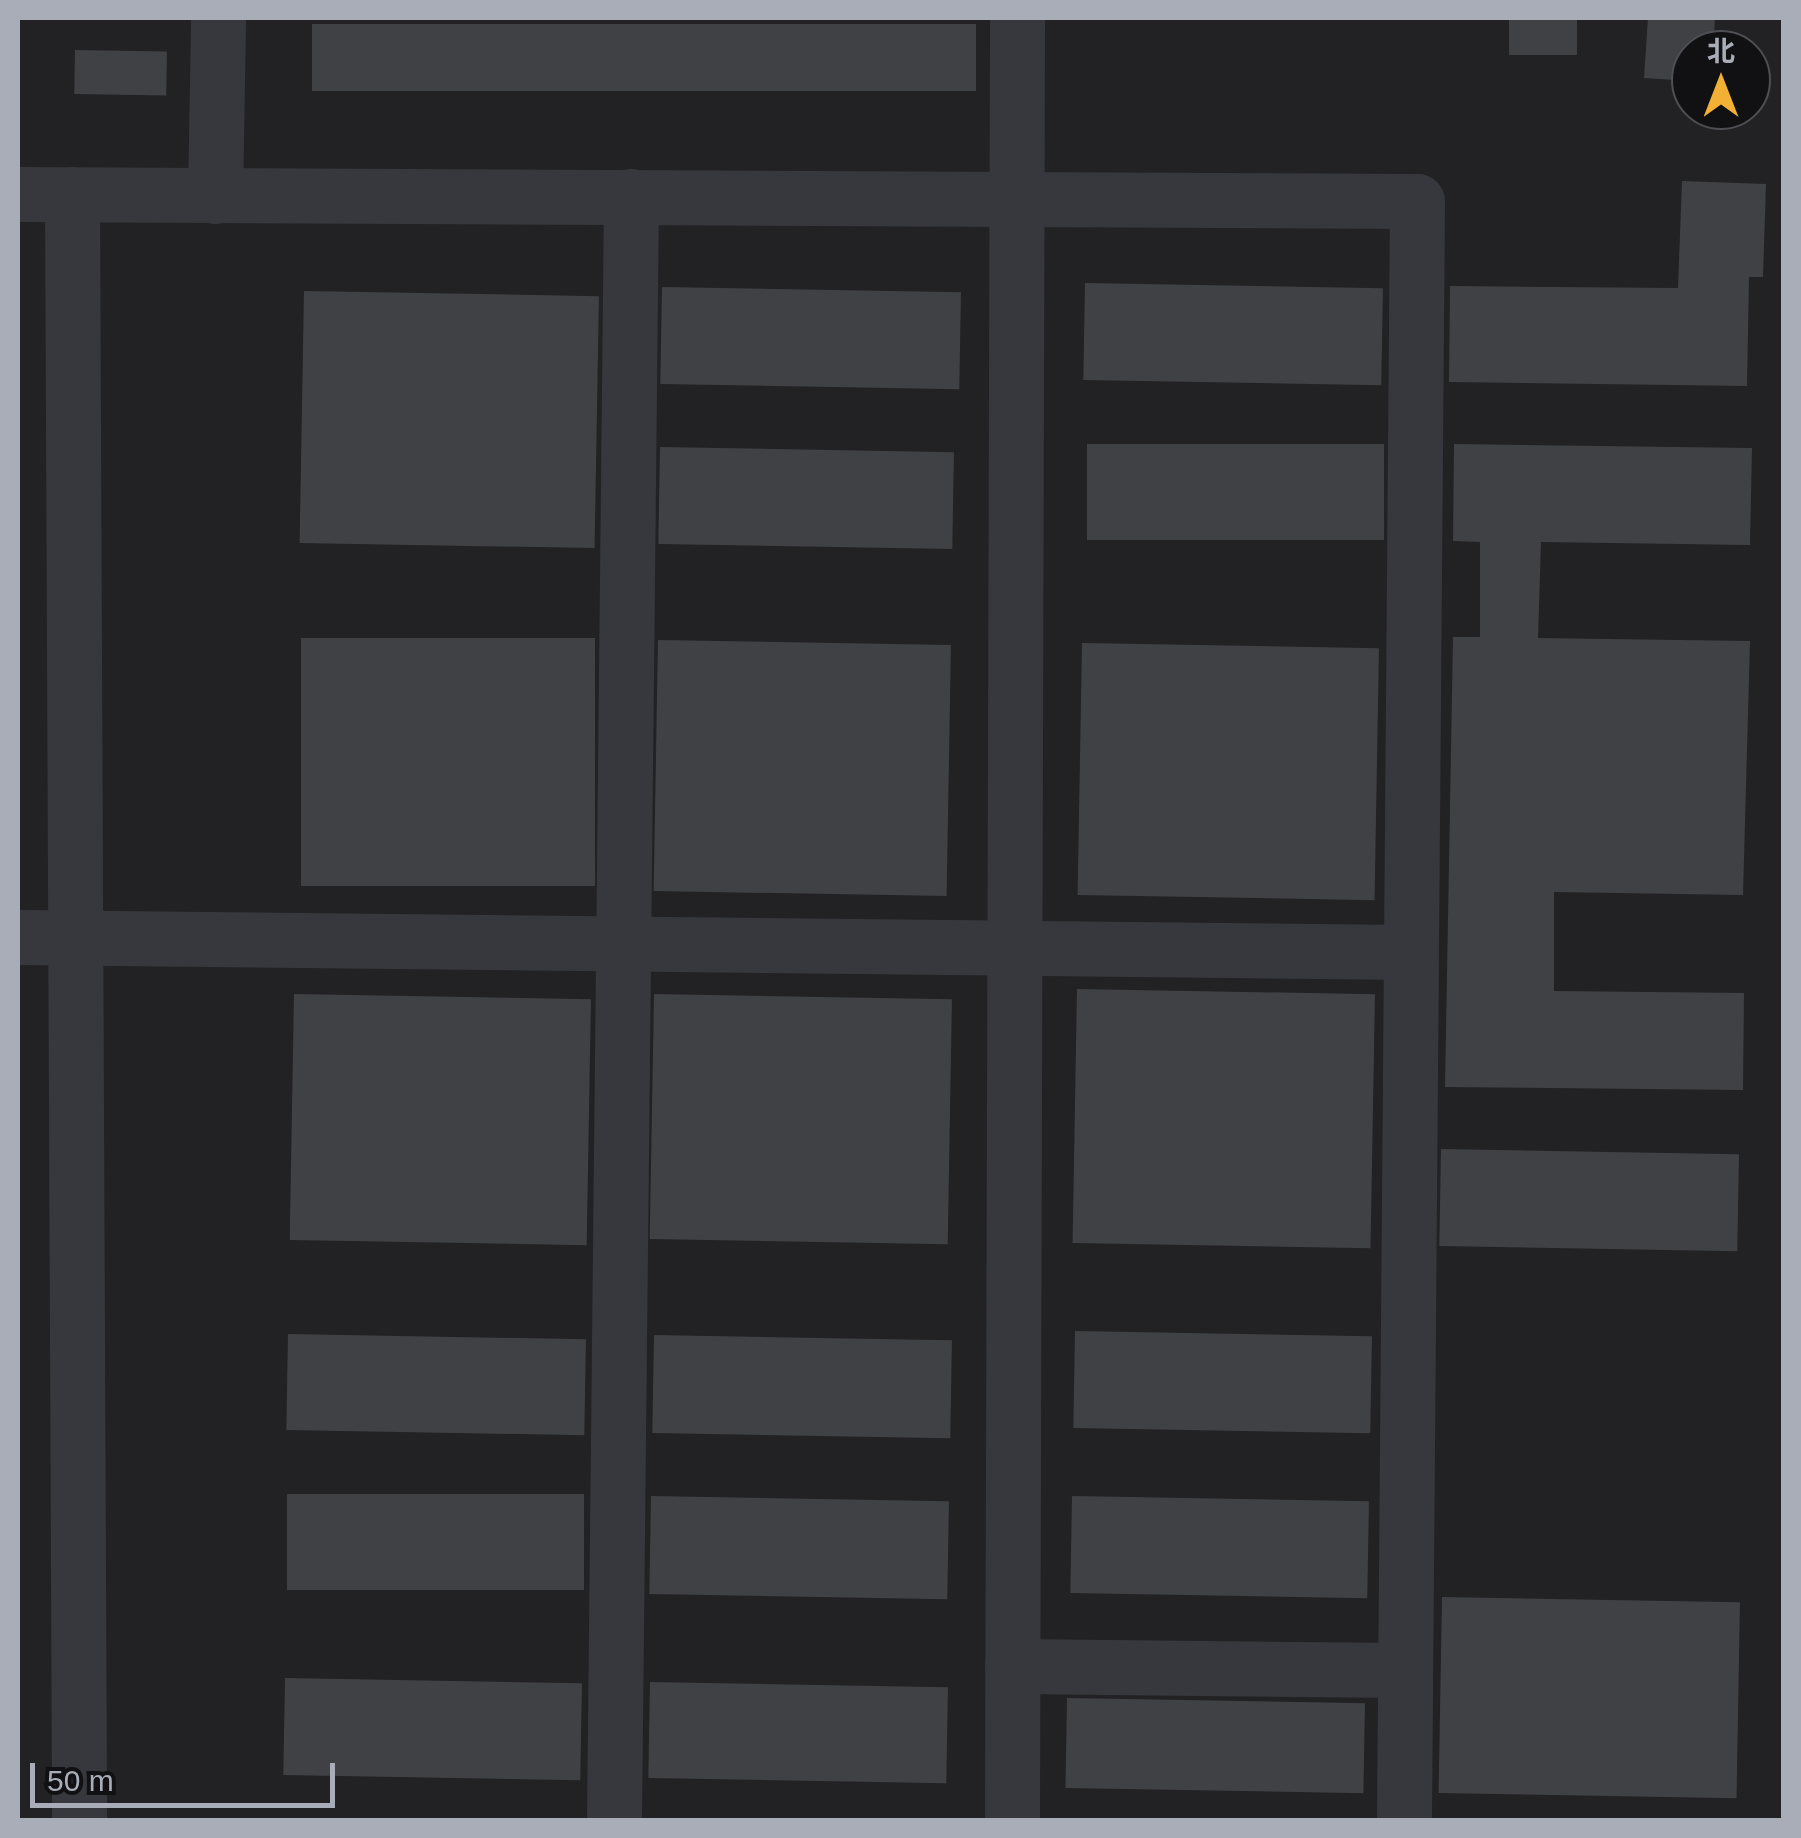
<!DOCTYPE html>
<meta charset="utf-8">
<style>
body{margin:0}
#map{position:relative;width:1801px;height:1838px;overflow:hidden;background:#161618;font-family:Helvetica,"Noto Sans SC",sans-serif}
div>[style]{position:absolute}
.built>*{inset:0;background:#222225}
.building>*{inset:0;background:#404145;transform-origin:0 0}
.minor>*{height:55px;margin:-27.5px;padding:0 27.5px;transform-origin:27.5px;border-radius:27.5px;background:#37383d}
span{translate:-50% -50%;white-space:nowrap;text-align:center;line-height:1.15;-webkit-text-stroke:10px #111113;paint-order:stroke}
.frame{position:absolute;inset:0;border:20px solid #a8adb8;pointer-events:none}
.north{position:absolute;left:1671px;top:30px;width:100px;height:100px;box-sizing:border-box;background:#111113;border:2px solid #4d4f55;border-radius:50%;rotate:0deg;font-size:28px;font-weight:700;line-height:40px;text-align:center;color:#a8adb8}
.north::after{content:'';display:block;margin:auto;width:35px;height:45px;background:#f2b134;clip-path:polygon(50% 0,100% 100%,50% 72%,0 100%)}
.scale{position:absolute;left:30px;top:1763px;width:305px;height:45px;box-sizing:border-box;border:5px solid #a8adb8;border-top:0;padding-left:12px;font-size:30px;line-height:35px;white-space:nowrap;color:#a8adb8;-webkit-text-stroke:8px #111113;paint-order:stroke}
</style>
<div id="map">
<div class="built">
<div style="clip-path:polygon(evenodd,18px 18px,1783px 18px,1783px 1820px,18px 1820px,18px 18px,1691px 50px,1751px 50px,1751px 110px,1691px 110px,1691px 50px)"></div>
</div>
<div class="building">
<div style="left:1509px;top:18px;width:68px;height:37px"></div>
<div style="clip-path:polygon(1648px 18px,1715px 18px,1713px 50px,1691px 50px,1691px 81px,1644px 78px)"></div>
<div style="left:976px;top:24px;width:67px;height:664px;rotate:90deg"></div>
<div style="left:75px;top:50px;width:92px;height:44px;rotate:1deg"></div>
<div style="clip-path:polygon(1682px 181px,1766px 184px,1763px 277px,1749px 277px,1747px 386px,1449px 382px,1450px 286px,1678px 288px)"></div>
<div style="left:1085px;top:283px;width:298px;height:97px;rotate:1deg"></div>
<div style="left:662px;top:287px;width:299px;height:97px;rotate:1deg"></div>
<div style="left:304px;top:291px;width:295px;height:252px;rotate:1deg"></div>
<div style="left:1087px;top:444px;width:297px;height:96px"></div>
<div style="clip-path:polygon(1454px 444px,1752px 448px,1750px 545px,1541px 542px,1538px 638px,1750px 641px,1743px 895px,1554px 892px,1554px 991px,1744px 993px,1743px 1090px,1445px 1087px,1453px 637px,1480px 637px,1480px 542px,1453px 541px)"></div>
<div style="left:660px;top:447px;width:294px;height:97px;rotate:1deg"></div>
<div style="left:301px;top:638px;width:294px;height:248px"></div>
<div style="left:658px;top:640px;width:293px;height:251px;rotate:1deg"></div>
<div style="left:1082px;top:643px;width:297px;height:252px;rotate:1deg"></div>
<div style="left:1077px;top:989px;width:298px;height:254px;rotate:1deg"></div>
<div style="left:294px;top:994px;width:297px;height:246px;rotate:1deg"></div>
<div style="left:654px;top:994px;width:298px;height:245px;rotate:1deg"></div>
<div style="left:1441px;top:1149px;width:298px;height:97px;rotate:1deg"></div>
<div style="left:1075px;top:1331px;width:297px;height:97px;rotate:1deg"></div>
<div style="left:288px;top:1334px;width:298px;height:96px;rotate:1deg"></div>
<div style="left:654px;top:1335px;width:298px;height:98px;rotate:1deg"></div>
<div style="left:287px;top:1494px;width:297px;height:96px"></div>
<div style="left:651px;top:1496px;width:298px;height:98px;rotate:1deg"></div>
<div style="left:1072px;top:1496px;width:297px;height:97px;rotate:1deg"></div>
<div style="left:1442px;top:1597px;width:298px;height:196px;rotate:1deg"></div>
<div style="left:285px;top:1678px;width:297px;height:97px;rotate:1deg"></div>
<div style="left:650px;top:1682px;width:298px;height:96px;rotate:1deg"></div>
<div style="left:1067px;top:1698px;width:298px;height:90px;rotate:1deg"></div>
</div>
<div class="minor">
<div style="left:18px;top:194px;width:1399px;rotate:0.29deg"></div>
<div style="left:1417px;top:201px;width:1619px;rotate:90.46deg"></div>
<div style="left:72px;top:194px;width:1626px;rotate:89.75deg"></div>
<div style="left:215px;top:196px;width:178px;rotate:-89deg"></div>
<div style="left:18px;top:937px;width:1390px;rotate:0.62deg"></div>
<div style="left:1012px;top:1666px;width:391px;rotate:0.6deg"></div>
<div style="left:614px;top:1820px;width:1624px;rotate:-89.4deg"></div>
<div style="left:1012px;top:1820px;width:1802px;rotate:-89.84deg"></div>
</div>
<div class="frame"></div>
<div class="north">北</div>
<div class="scale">50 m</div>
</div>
